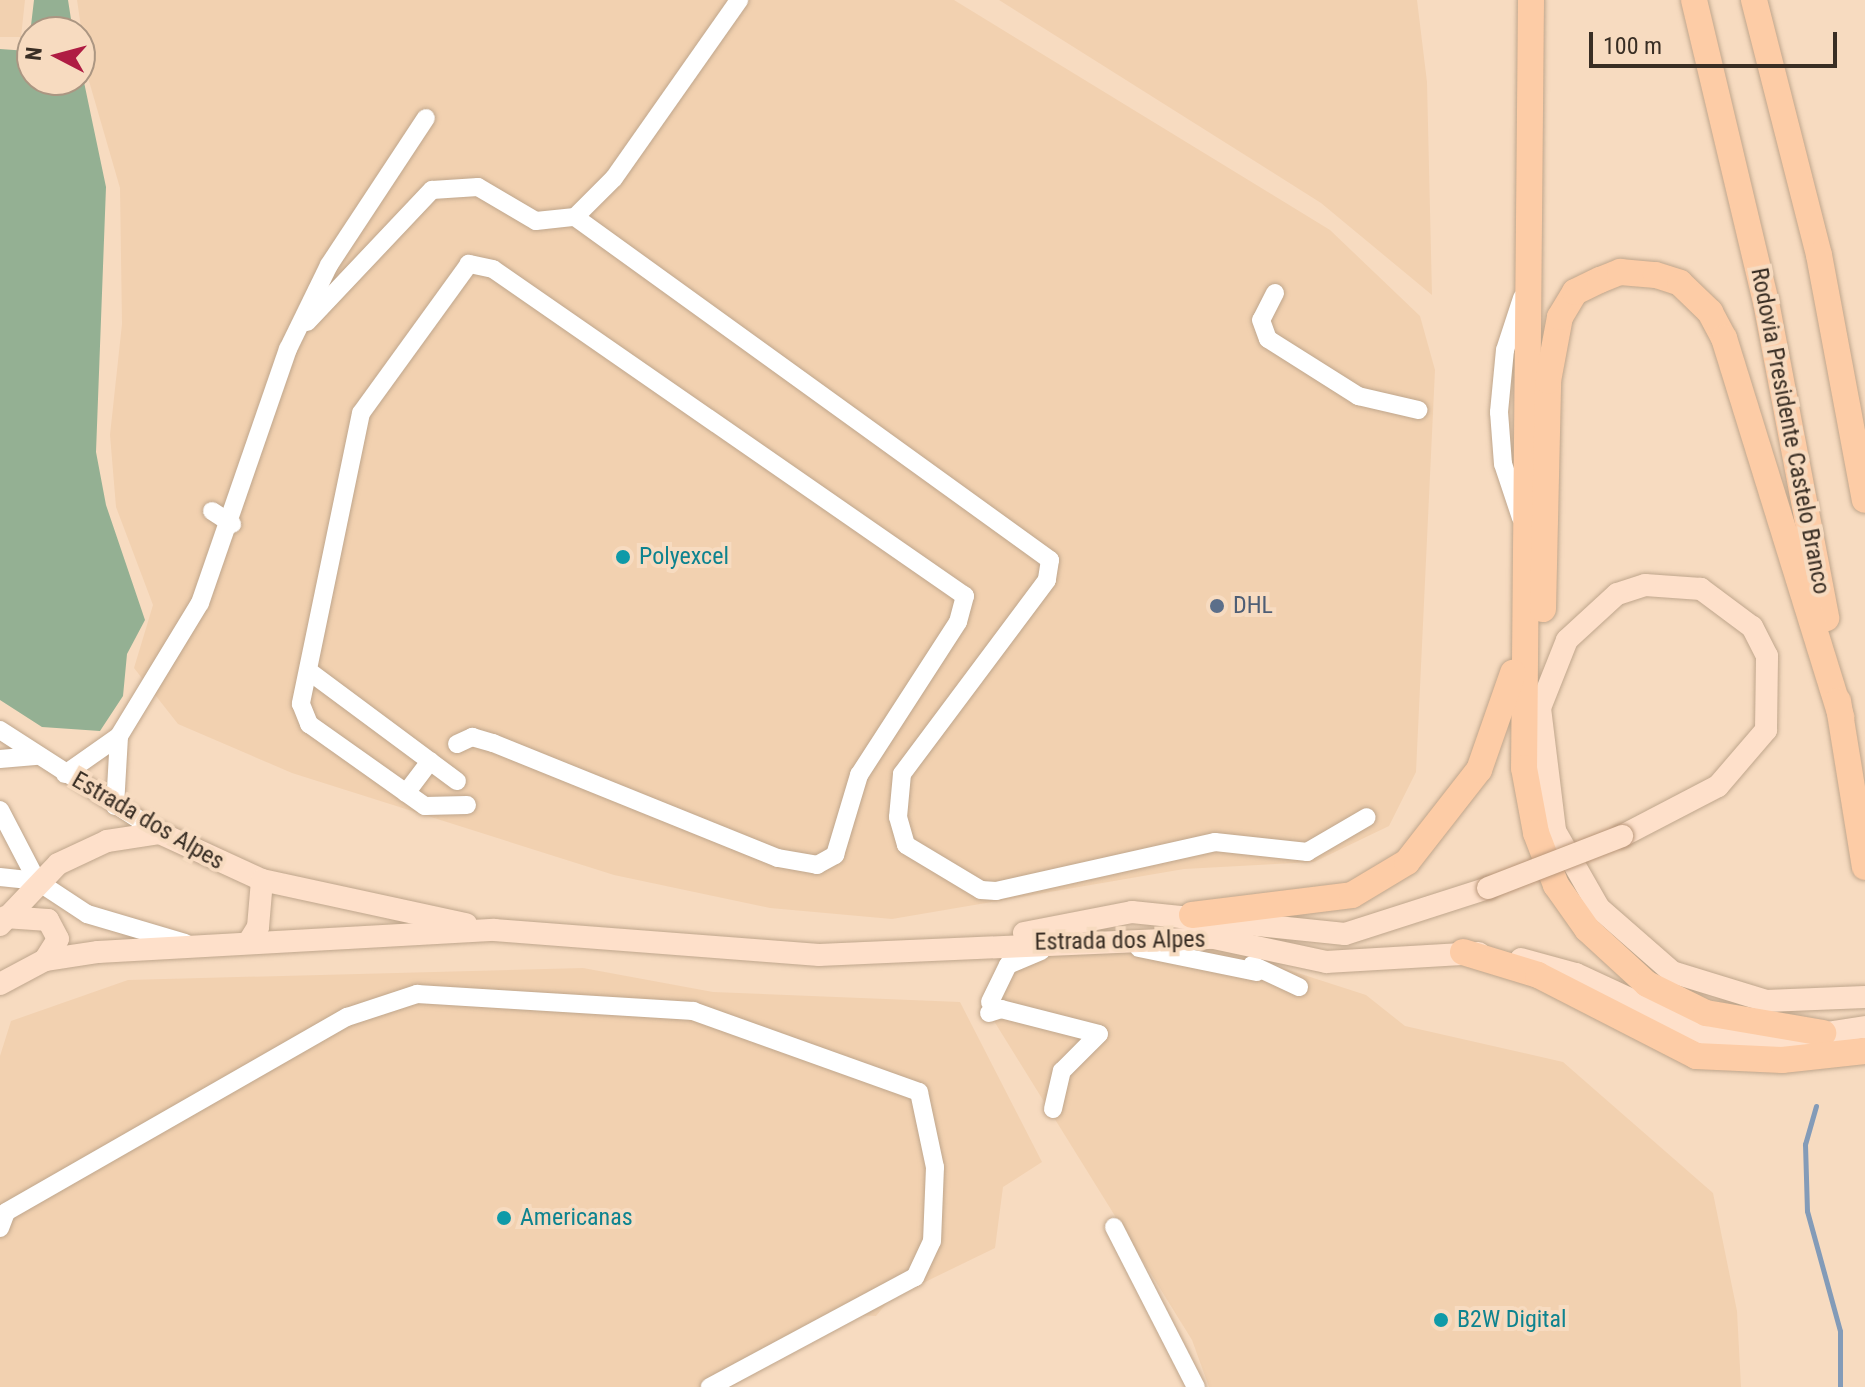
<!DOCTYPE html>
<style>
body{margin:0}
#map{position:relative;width:1865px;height:1387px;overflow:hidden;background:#f7dbc0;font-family:"Roboto Condensed",sans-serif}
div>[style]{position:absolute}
.built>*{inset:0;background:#f2d1b0}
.forest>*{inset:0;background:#94b093}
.stream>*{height:5px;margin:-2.5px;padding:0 2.5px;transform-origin:2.5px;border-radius:2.5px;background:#839bb8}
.roads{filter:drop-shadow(0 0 2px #bfa68c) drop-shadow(0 0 2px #bfa68c)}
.minor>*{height:18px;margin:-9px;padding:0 9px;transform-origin:9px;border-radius:9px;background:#fff}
.major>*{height:22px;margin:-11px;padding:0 11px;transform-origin:11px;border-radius:11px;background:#fee0ca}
.highway>*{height:26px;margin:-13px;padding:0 13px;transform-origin:13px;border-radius:13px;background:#fdcca6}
.bridges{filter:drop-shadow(0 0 2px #b89578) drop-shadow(0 0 2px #b89578)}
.major-bridge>*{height:22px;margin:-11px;padding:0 11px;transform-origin:11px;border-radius:11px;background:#fee0ca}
.dots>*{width:22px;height:22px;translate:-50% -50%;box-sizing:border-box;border:4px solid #f7dbc0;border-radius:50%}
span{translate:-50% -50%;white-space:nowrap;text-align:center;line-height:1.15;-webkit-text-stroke:8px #f7dbc0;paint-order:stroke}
.street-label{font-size:24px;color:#392e24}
.culture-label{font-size:24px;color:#0d838f}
.left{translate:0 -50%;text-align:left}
.service-label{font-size:24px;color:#4e5e75}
.north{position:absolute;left:16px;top:16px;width:80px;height:80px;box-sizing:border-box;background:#f7dbc0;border:2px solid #ab9682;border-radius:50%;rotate:276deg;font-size:22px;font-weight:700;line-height:32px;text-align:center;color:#392e24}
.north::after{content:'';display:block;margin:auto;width:28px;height:36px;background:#af1c43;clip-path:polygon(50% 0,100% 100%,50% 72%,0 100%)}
.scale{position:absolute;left:1589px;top:32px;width:248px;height:36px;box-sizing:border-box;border:4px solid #392e24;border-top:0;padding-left:10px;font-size:24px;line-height:28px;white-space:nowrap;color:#392e24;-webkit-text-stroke:6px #f7dbc0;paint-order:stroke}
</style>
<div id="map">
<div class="built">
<div style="clip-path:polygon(0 0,25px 0,21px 37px,0 37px)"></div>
<div style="clip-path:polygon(77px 0,954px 0,1330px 230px,1420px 316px,1435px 370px,1416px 772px,1389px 826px,1314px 862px,1184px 869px,892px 919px,770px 908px,614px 875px,292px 773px,178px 724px,134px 668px,153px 605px,116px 507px,110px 435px,122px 324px,120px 188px,89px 81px)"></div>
<div style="clip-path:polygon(999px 0,1417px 0,1427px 82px,1432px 295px,1321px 203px)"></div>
<div style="clip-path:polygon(1104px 938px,1205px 943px,1366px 995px,1405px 1026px,1563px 1062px,1713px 1193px,1737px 1311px,1741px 1387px,1209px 1387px,1192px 1340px,989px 1013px,986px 991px,1001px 961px)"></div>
<div style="clip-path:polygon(583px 968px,713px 992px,960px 1002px,1042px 1162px,1003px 1187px,995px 1248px,890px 1299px,876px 1316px,855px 1315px,730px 1387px,0 1387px,0 1056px,11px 1021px,128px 980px)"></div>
</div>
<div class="forest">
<div style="clip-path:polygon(34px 0,68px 0,73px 32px,32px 32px,32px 80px,80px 80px,80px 63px,106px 187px,96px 452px,106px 505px,145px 620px,127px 654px,123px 696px,100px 731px,42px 727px,0 700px,0 49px,28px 51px)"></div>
</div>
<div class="stream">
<div style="left:1816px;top:1106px;width:40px;rotate:106deg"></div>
<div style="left:1805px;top:1144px;width:67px;rotate:88.3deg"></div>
<div style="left:1807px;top:1211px;width:124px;rotate:74.6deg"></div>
<div style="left:1840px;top:1331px;width:56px;rotate:90deg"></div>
</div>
<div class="roads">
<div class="minor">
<div style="left:575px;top:217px;width:586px;rotate:35.83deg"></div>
<div style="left:1050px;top:560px;width:20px;rotate:99deg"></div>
<div style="left:1047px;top:580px;width:242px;rotate:126.8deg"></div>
<div style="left:902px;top:774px;width:43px;rotate:95.3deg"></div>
<div style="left:898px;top:817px;width:29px;rotate:74deg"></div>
<div style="left:906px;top:845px;width:87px;rotate:31deg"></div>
<div style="left:981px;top:890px;width:15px;rotate:4deg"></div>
<div style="left:996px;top:891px;width:224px;rotate:-12.6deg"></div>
<div style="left:1215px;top:842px;width:93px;rotate:6.2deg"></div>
<div style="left:1307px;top:852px;width:69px;rotate:-30.3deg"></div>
<div style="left:1275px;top:293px;width:30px;rotate:117deg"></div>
<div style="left:1261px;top:320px;width:20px;rotate:70deg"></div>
<div style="left:1268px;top:339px;width:107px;rotate:32.3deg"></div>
<div style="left:1358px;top:396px;width:62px;rotate:13.1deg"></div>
<div style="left:307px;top:322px;width:182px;rotate:-46.6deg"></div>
<div style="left:432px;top:190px;width:46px;rotate:-3.7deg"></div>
<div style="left:478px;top:187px;width:67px;rotate:30.4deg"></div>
<div style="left:536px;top:221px;width:39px;rotate:-6deg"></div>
<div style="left:575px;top:217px;width:55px;rotate:-45deg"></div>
<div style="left:614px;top:178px;width:218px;rotate:-54.9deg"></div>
<div style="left:212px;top:511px;width:24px;rotate:33deg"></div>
<div style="left:1521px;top:518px;width:57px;rotate:-108.4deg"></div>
<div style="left:1503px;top:464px;width:52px;rotate:-94.4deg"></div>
<div style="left:1499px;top:412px;width:62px;rotate:-84.5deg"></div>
<div style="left:1505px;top:350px;width:55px;rotate:-71.9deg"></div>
<div style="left:310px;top:672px;width:183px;rotate:36.6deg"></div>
<div style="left:0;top:730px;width:190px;rotate:32.8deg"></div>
<div style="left:457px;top:744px;width:17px;rotate:-25deg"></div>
<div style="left:472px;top:737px;width:22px;rotate:16deg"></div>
<div style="left:493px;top:743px;width:307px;rotate:22deg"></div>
<div style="left:778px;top:858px;width:40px;rotate:10deg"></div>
<div style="left:817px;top:865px;width:21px;rotate:-29deg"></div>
<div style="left:835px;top:855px;width:84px;rotate:-73.3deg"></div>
<div style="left:859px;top:775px;width:182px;rotate:-57.1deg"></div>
<div style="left:958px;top:622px;width:27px;rotate:-75deg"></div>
<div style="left:965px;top:596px;width:574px;rotate:-145.29deg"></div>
<div style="left:493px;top:269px;width:25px;rotate:-168deg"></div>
<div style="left:469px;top:264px;width:184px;rotate:125.9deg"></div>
<div style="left:361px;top:413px;width:297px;rotate:101.7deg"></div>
<div style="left:301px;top:704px;width:22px;rotate:68deg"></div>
<div style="left:309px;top:724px;width:142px;rotate:35.3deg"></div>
<div style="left:425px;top:806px;width:42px;rotate:-1.4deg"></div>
<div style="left:0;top:759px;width:38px;rotate:-5deg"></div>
<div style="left:65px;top:774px;width:66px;rotate:-35.1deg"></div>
<div style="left:119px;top:736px;width:156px;rotate:-58.7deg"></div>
<div style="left:200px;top:603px;width:269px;rotate:-70.9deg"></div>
<div style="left:288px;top:349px;width:93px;rotate:-64deg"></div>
<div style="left:329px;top:265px;width:176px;rotate:-56.6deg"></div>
<div style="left:406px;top:793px;width:40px;rotate:-53deg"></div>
<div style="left:115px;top:806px;width:70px;rotate:-86.7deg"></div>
<div style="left:0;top:810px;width:80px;rotate:62.5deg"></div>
<div style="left:0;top:877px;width:37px;rotate:6deg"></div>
<div style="left:37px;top:881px;width:60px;rotate:33.4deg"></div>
<div style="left:87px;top:914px;width:102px;rotate:16.5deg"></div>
<div style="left:1139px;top:948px;width:120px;rotate:11.5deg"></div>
<div style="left:1252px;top:965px;width:52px;rotate:25.1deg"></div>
<div style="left:990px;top:1002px;width:41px;rotate:-64.1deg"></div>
<div style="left:1008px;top:965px;width:36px;rotate:-23deg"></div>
<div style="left:989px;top:1013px;width:13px;rotate:-18deg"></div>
<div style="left:1001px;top:1009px;width:101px;rotate:14.3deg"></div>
<div style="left:1053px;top:1109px;width:39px;rotate:-77deg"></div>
<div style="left:1062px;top:1071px;width:52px;rotate:-45deg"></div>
<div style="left:1114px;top:1227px;width:180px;rotate:62.9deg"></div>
<div style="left:0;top:1228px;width:17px;rotate:-69deg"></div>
<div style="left:6px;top:1212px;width:393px;rotate:-29.8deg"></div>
<div style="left:347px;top:1017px;width:74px;rotate:-18.2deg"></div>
<div style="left:417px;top:994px;width:277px;rotate:3.5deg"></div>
<div style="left:693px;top:1011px;width:240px;rotate:19.7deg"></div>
<div style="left:919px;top:1092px;width:77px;rotate:78deg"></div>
<div style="left:935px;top:1167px;width:74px;rotate:92.3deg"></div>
<div style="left:932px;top:1241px;width:40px;rotate:115deg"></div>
<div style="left:915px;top:1277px;width:233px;rotate:151.8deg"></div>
</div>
<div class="major">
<div style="left:1622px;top:836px;width:108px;rotate:-27.5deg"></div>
<div style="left:1718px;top:786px;width:74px;rotate:-49.4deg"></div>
<div style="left:1766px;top:730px;width:74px;rotate:-89.2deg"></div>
<div style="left:1767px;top:656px;width:33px;rotate:-117deg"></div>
<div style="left:1752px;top:627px;width:64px;rotate:-143.3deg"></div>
<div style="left:1701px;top:589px;width:56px;rotate:-175.9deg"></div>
<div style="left:1645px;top:585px;width:29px;rotate:162deg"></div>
<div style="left:1617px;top:594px;width:68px;rotate:137.4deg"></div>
<div style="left:1567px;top:640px;width:73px;rotate:111.7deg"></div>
<div style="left:1540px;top:708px;width:124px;rotate:83deg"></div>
<div style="left:1555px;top:831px;width:89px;rotate:60.3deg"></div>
<div style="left:1599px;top:908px;width:97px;rotate:41.2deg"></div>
<div style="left:1672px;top:972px;width:98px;rotate:17.1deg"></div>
<div style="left:1766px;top:1001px;width:99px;rotate:-2.3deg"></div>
<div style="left:5px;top:917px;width:43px;rotate:4deg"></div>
<div style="left:48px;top:920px;width:21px;rotate:62deg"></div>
<div style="left:58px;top:939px;width:25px;rotate:122deg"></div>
<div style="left:0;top:925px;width:84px;rotate:-46.4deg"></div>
<div style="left:58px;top:864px;width:54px;rotate:-25.1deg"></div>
<div style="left:107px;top:841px;width:54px;rotate:-8.6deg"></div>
<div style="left:160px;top:833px;width:112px;rotate:24.7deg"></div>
<div style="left:262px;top:880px;width:209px;rotate:12.2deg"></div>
<div style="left:1024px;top:933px;width:110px;rotate:-11deg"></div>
<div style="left:1132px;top:912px;width:214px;rotate:5.9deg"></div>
<div style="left:1345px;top:934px;width:150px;rotate:-17.8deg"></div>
<div style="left:248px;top:943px;width:19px;rotate:-58deg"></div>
<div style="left:258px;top:927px;width:47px;rotate:-85.1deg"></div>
<div style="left:1521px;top:959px;width:57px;rotate:15.3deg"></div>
<div style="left:1576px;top:974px;width:140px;rotate:24.9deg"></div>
<div style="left:1703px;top:1033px;width:78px;rotate:5.1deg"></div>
<div style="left:1781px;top:1040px;width:85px;rotate:-8.8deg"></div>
<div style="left:0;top:984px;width:51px;rotate:-28.1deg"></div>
<div style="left:45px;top:960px;width:54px;rotate:-8.6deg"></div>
<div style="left:98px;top:952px;width:397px;rotate:-3.2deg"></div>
<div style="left:494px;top:930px;width:326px;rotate:4.4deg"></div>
<div style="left:819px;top:955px;width:395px;rotate:-2.5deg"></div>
<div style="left:1214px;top:938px;width:115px;rotate:12.1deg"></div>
<div style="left:1326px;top:962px;width:153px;rotate:-3.4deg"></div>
</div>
<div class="highway">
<div style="left:1531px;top:0;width:768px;rotate:90.52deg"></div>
<div style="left:1524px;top:768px;width:66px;rotate:79.5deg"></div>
<div style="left:1536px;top:833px;width:56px;rotate:69deg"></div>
<div style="left:1556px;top:885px;width:54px;rotate:54.8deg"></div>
<div style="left:1587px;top:929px;width:81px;rotate:42.5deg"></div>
<div style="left:1647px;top:984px;width:66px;rotate:26.2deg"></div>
<div style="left:1706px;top:1013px;width:119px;rotate:9.7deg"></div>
<div style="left:1694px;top:0;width:310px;rotate:76.6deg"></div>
<div style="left:1766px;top:302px;width:322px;rotate:79.2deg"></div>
<div style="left:1754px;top:0;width:263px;rotate:75.7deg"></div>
<div style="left:1819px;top:255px;width:249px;rotate:79.4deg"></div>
<div style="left:1543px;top:609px;width:228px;rotate:-88.7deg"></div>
<div style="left:1548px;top:381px;width:65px;rotate:-79.4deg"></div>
<div style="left:1560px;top:317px;width:29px;rotate:-59deg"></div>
<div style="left:1575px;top:292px;width:28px;rotate:-26deg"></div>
<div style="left:1600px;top:280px;width:22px;rotate:-22deg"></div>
<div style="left:1620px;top:272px;width:36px;rotate:5deg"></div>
<div style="left:1656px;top:275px;width:25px;rotate:18deg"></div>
<div style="left:1680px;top:283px;width:42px;rotate:44deg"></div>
<div style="left:1710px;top:312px;width:30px;rotate:62deg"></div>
<div style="left:1724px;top:338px;width:397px;rotate:72.8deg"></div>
<div style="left:1838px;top:701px;width:168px;rotate:80.8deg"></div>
<div style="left:1192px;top:915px;width:161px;rotate:-7.1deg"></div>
<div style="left:1352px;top:895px;width:64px;rotate:-31deg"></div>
<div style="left:1407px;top:862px;width:117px;rotate:-52deg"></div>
<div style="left:1479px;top:770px;width:103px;rotate:-70.7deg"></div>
<div style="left:1463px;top:952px;width:78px;rotate:17deg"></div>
<div style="left:1538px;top:975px;width:178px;rotate:27.1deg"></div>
<div style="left:1696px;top:1056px;width:86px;rotate:2.7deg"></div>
<div style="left:1782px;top:1060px;width:83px;rotate:-6.2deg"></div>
</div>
</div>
<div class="bridges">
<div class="major-bridge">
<div style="left:1488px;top:888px;width:144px;rotate:-21.2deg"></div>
</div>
</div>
<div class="dots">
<div style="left:623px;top:557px;background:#0f9aa8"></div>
<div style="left:1217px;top:606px;background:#5c6f8a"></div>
<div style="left:504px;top:1218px;background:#0f9aa8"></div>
<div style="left:1441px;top:1320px;background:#0f9aa8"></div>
</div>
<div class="street-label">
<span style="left:1790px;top:431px;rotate:79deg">Rodovia Presidente Castelo Branco</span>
<span style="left:148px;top:821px;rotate:30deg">Estrada dos Alpes</span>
<span style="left:1120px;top:941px;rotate:-1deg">Estrada dos Alpes</span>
</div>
<div class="culture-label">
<span class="left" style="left:639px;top:557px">Polyexcel</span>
<span class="left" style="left:520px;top:1218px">Americanas</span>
<span class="left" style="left:1457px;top:1320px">B2W Digital</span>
</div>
<div class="service-label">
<span class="left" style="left:1233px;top:606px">DHL</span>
</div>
<div class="north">N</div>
<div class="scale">100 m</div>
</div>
